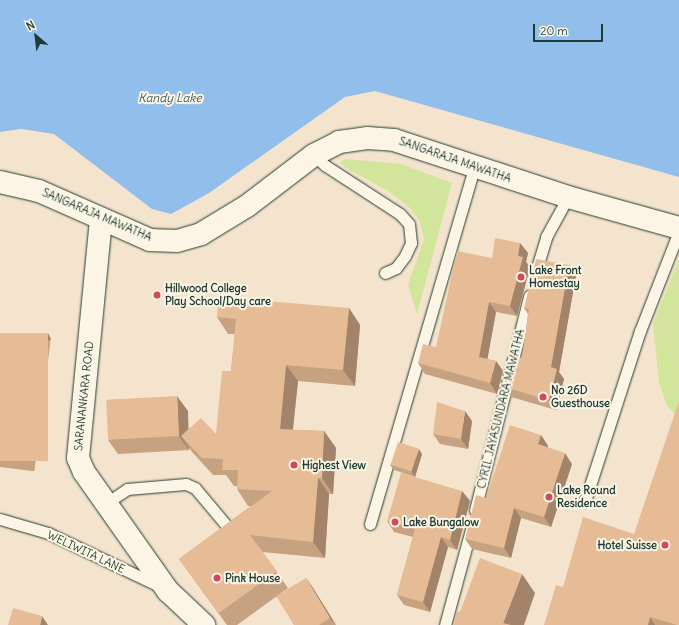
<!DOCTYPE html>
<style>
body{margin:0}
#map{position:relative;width:679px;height:625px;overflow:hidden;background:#f5e4cd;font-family:Delius,sans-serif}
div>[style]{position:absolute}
.green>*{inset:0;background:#d1e69b}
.water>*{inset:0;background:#92beeb}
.roads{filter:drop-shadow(0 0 1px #1f3d34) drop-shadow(0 0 1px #1f3d34)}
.lane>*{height:11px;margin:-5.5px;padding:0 5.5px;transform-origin:5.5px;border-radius:5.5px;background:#fcf5e5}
.street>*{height:22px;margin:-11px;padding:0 11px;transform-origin:11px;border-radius:11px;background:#fcf5e5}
.primary>*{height:22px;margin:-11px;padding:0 11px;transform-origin:11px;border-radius:11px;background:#fcf5e5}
.wall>*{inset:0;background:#c6a281;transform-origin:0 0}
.shaded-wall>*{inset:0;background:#a18469;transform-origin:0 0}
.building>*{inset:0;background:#e6bc96;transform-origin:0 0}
.dots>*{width:11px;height:11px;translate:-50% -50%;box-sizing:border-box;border:2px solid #fcf5e5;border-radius:50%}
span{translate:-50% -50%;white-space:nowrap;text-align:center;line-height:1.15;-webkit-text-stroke:4px #fcf5e5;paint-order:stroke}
.street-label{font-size:11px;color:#1f3d34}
.poi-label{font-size:11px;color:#1f3d34;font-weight:700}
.left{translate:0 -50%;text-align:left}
.right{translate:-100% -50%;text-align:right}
.water-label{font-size:12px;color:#3c5d62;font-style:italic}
.north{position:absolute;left:16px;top:16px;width:40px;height:40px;-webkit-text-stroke:3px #fcf5e5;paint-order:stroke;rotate:332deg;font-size:11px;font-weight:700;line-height:16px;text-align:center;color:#1f3d34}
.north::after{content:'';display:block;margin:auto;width:14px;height:18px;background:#1f3d34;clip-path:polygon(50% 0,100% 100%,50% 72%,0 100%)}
.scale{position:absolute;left:533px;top:24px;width:70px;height:18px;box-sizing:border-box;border:2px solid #1f3d34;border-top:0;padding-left:5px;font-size:12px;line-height:14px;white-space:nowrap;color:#1f3d34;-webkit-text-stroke:3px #fcf5e5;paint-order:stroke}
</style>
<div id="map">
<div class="green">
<div style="clip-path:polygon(345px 159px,401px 164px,452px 183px,417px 314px,408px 285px,424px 239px,420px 222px,410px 208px,388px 191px,346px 168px,340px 162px)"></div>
<div style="clip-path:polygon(679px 259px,679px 418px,667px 406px,659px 383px,653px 324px)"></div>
</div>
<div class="water">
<div style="clip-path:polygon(0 0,679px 0,679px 177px,375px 91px,345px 97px,209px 193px,171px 214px,152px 209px,54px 134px,21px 129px,0 132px)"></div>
</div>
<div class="roads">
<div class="lane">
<div style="left:314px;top:155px;width:16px;rotate:43deg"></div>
<div style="left:326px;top:166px;width:88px;rotate:33deg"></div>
<div style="left:400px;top:214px;width:13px;rotate:48deg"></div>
<div style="left:409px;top:224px;width:19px;rotate:84deg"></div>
<div style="left:411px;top:243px;width:14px;rotate:115deg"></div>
<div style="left:405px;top:256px;width:15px;rotate:127deg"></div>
<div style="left:396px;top:268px;width:12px;rotate:156deg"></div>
<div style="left:535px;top:274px;width:39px;rotate:-73deg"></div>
<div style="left:546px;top:237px;width:46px;rotate:-61.2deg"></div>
<div style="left:585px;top:501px;width:179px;rotate:-72.1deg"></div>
<div style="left:640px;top:331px;width:107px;rotate:-68.7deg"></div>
<div style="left:108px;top:502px;width:23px;rotate:-34deg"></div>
<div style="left:127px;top:489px;width:59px;rotate:-4.8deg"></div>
<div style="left:186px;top:484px;width:10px;rotate:24deg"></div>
<div style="left:195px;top:488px;width:48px;rotate:50deg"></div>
<div style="left:475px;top:510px;width:221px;rotate:-75.8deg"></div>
<div style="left:0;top:519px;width:50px;rotate:16.3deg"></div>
<div style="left:48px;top:533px;width:125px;rotate:25.5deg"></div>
<div style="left:370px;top:524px;width:371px;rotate:-73.7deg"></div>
<div style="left:445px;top:625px;width:99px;rotate:-74.8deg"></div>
</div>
<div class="street">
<div style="left:101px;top:219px;width:240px;rotate:95.5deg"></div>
<div style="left:78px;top:458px;width:15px;rotate:67deg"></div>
<div style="left:84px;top:472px;width:146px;rotate:54.8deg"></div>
<div style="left:168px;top:591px;width:50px;rotate:43.4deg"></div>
</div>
<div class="primary">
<div style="left:0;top:182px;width:40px;rotate:13deg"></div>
<div style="left:39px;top:191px;width:121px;rotate:23.8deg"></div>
<div style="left:150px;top:240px;width:27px;rotate:2deg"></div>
<div style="left:177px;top:241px;width:25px;rotate:-16deg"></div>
<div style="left:201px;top:234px;width:54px;rotate:-31.3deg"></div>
<div style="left:247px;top:206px;width:84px;rotate:-37.3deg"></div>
<div style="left:314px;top:155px;width:28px;rotate:-27deg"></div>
<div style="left:339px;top:142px;width:28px;rotate:-8deg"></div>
<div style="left:367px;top:138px;width:27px;rotate:4deg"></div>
<div style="left:394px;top:140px;width:183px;rotate:18.1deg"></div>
<div style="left:568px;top:197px;width:115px;rotate:15.6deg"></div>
</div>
</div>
<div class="wall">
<div style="clip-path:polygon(520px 243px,528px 253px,526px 262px,530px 267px,517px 316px,496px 312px,487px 359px,496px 361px,503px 371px,497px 394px,425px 374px,418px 363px,436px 347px)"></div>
<div style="clip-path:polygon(569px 265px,576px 275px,559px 372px,564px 379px,556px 410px,511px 397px,504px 387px,516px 366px,522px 358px,528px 314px,524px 308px)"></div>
<div style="clip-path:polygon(349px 308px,360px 325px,355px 386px,298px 381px,293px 430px,324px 431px,336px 448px,333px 494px,329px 494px,325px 558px,262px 552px,288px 588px,237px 625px,227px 625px,179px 559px,251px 506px,248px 506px,237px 489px,237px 486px,234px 486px,226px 475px,213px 475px,193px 453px,189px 448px,189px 450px,118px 454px,108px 440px,188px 411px,188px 429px,216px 434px,231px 371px,235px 334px,228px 334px,217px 317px)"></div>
<div style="left:0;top:333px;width:51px;height:133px;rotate:7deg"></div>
<div style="clip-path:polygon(472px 421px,468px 449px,440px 444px,433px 434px)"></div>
<div style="clip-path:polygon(541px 435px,548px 446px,547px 448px,572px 464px,551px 527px,521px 518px,511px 558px,472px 549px,465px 539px,486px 498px)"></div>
<div style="clip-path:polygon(422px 454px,415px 477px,394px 470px,390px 465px)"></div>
<div style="clip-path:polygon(462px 491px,470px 501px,457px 550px,448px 547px,430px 612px,404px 605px,397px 595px,413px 537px,394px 532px,387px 521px)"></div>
<div style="clip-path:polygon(634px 534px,679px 625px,544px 625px,563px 587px)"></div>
<div style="clip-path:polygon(306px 578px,313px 588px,336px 625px,294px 625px)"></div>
</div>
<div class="shaded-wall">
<div style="clip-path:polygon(520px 243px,528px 253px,526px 262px,530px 267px,517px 316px,510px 306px)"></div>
<div style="clip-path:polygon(569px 265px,576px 275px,559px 372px,564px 379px,556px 410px,549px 400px,551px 367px)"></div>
<div style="clip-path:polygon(489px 302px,496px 312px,486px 367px,479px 357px)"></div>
<div style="clip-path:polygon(349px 308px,360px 325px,355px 386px,343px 370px)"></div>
<div style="left:48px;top:333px;width:7px;height:128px;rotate:63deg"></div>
<div style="clip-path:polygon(496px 361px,503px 371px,497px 394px,490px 383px)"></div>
<div style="clip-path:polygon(286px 365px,298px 381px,291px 445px,280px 429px)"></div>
<div style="clip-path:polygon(177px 396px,188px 411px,189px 445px,181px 436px,189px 448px,189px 450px,179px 436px)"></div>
<div style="clip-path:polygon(465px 411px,472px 421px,468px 449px,461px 439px)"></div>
<div style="clip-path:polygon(324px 431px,336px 448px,333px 494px,322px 478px)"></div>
<div style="clip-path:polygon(541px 435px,548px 446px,545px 455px,538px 444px)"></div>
<div style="clip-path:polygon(419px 449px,422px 454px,415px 477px,411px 471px)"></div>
<div style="clip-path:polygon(565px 453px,572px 464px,551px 527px,544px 517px)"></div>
<div style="clip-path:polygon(318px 478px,329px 494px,325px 558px,313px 542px)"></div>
<div style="clip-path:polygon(462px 491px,470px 501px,457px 550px,450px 540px)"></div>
<div style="clip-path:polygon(514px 508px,521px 518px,511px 558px,504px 548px)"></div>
<div style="clip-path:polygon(441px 537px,448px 547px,430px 612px,423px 602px)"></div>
<div style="clip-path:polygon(522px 574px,535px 593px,524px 625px,505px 625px,503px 623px)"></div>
<div style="clip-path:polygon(306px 578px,313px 588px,336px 625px,330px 618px)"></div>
<div style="clip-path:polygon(42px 616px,48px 625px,40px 625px)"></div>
<div style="clip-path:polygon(650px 617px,655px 625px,648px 625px)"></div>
</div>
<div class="building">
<div style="clip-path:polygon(495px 238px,520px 243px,518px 256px,523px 257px,510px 306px,489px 302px,479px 357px,496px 361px,490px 383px,418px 363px,423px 344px,436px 347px,457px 251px,492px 258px)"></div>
<div style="clip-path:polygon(536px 259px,569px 265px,551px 367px,557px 369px,549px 400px,504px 387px,509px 364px,516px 366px,518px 357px,522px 358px,529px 309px,524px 308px)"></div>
<div style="clip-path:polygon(219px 297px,349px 308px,343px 370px,286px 365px,280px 429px,324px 431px,322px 478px,318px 478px,313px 542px,250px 535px,277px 571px,219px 613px,179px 559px,272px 491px,237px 489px,238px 470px,222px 470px,223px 459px,202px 458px,181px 436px,201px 418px,216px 434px,222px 371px,231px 371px,236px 319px,217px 317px)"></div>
<div style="left:0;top:333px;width:48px;height:128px"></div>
<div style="left:177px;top:396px;width:40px;height:71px;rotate:87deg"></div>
<div style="clip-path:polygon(679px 401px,679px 625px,677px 625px,650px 617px,648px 625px,544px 625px,556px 585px,563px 587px,583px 517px,634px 534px)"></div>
<div style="clip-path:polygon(437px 402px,465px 411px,461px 439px,433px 434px)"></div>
<div style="clip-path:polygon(510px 425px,541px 435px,538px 444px,565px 453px,544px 517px,514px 508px,504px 548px,465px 539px,476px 495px,486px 498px)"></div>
<div style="left:398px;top:442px;width:22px;height:24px;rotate:18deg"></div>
<div style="clip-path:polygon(401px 473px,462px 491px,450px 540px,441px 537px,423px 602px,397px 595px,415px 529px,387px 521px)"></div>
<div style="clip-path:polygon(480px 558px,522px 574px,503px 623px,511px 625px,453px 625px,457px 611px,460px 612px)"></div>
<div style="clip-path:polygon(306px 578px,330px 618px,319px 625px,294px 625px,276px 596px)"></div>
<div style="clip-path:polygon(13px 608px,42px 616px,40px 625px,8px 625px)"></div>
</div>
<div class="dots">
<div style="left:521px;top:277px;background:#d1495b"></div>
<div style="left:157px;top:295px;background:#d1495b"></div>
<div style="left:543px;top:397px;background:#d1495b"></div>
<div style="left:294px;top:465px;background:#d1495b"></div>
<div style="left:549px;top:497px;background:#d1495b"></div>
<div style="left:395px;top:522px;background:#d1495b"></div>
<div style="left:665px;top:545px;background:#d1495b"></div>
<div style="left:217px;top:578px;background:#d1495b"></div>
</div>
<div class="street-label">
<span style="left:455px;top:160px;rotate:19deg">SANGARAJA MAWATHA</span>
<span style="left:97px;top:215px;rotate:23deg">SANGARAJA MAWATHA</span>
<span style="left:84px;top:396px;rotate:-84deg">SARANANKARA ROAD</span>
<span style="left:501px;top:409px;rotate:-76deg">CYRIL JAYASUNDARA MAWATHA</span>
<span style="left:86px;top:552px;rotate:25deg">WELIWITA LANE</span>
</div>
<div class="poi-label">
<span class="left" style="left:529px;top:277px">Lake Front<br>Homestay</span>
<span class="left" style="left:165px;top:295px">Hillwood College<br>Play School/Day care</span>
<span class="left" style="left:551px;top:397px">No 26D<br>Guesthouse</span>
<span class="left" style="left:302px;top:465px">Highest View</span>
<span class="left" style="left:557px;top:497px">Lake Round<br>Residence</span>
<span class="left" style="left:403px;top:522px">Lake Bungalow</span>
<span class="right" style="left:657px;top:545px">Hotel Suisse</span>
<span class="left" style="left:225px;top:578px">Pink House</span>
</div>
<div class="water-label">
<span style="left:170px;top:98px">Kandy Lake</span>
</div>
<div class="north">N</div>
<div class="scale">20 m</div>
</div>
